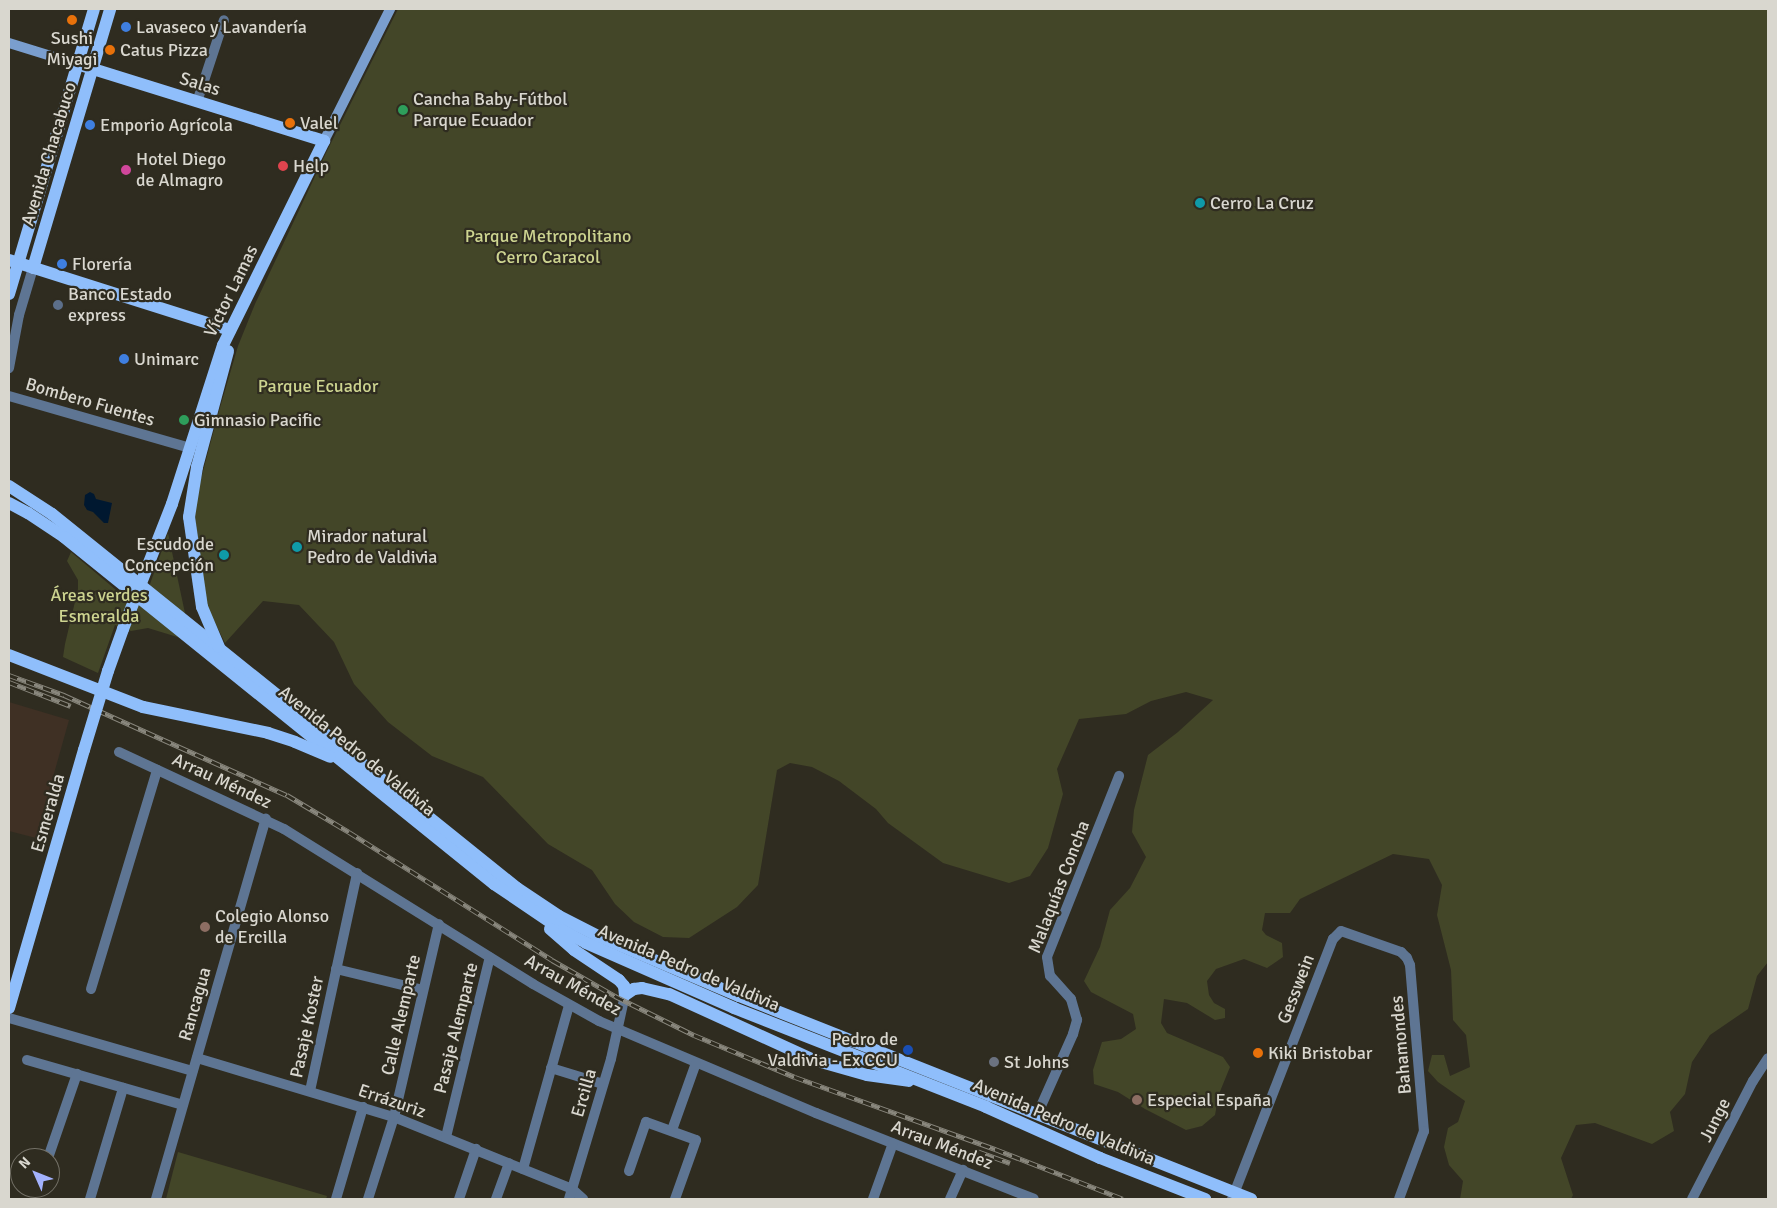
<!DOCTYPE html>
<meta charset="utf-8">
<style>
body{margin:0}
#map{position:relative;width:1777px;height:1208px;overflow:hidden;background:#2f2c20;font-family:Signika,sans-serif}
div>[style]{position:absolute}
.industrial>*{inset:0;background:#3f3024}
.green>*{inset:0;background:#434628}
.water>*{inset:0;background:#001830}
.minor>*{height:10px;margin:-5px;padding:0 5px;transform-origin:5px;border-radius:5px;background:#5e7593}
.secondary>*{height:10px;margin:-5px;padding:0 5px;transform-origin:5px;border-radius:5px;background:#7a9ece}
.primary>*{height:12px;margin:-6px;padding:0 6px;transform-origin:6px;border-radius:6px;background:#8fbefb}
.rail>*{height:5px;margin-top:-2.5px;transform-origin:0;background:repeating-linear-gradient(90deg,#2f2c20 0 9px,#89877d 0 18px);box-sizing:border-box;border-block:1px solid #89877d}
.primary-bridge>*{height:12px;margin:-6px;padding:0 6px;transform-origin:6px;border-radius:6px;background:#8fbefb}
.dots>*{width:14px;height:14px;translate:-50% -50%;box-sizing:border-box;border:2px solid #2f2c20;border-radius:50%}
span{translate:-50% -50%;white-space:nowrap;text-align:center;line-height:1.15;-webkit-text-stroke:4.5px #2f2c20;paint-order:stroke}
.poi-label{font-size:18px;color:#d9d7cf}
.left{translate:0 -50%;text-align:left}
.right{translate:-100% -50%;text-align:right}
.street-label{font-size:18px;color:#d9d7cf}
.park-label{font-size:18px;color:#cdd490}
.frame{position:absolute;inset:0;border:10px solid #d9d7cf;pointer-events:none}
.north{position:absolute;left:10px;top:1148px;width:50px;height:50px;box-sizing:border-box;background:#2f2c20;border:1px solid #737066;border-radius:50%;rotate:314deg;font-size:14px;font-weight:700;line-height:20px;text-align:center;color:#d9d7cf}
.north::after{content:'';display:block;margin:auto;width:18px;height:22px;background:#a3b2fd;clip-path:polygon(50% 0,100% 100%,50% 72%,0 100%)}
</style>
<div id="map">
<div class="industrial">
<div style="clip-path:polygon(9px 702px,69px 720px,36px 838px,9px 831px)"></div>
</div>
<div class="green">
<div style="clip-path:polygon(398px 9px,1768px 9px,1768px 962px,1757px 976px,1748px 1009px,1710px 1035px,1692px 1062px,1685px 1094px,1670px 1112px,1674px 1131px,1652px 1144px,1595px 1123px,1576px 1125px,1561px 1158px,1573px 1195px,1571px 1199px,1460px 1199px,1463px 1181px,1449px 1165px,1444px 1147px,1448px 1128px,1458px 1122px,1465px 1101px,1438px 1082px,1428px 1071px,1432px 1055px,1444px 1055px,1450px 1076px,1470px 1067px,1466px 1035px,1453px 1020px,1451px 970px,1437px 915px,1442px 885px,1429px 859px,1393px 854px,1300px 899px,1290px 913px,1265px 913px,1262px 930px,1266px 935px,1282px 943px,1283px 957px,1267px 968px,1244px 959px,1216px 969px,1207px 981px,1209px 995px,1214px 1003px,1225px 1009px,1225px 1018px,1215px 1020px,1187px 1003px,1164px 999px,1161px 1023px,1167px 1033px,1223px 1057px,1230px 1067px,1219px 1094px,1215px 1115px,1202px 1126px,1186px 1130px,1145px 1109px,1118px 1092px,1094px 1084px,1093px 1070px,1102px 1042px,1121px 1039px,1136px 1029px,1133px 1014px,1091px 992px,1084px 981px,1100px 947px,1110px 910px,1130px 888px,1146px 857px,1132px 832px,1134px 810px,1148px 755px,1178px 732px,1213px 700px,1186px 692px,1151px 701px,1126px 714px,1079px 719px,1057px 769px,1063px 794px,1048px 848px,1030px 876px,1009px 883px,943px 863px,888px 823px,876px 809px,839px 781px,812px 767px,790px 763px,777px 770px,758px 885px,737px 907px,689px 938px,663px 937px,634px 922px,615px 904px,592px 870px,548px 844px,483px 777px,432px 756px,388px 722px,354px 684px,334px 642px,299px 605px,263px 601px,225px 643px,206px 604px,195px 515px,199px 486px,219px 411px,238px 346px,255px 304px,326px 153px)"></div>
<div style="clip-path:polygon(168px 533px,186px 618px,149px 587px)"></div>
<div style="clip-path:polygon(71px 552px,122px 595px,174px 626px,197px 643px,148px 628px,131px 631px,115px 625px,98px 673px,63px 657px,65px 644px,78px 589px,78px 580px,67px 561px)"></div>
<div style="clip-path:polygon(178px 1152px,327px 1196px,326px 1199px,166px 1199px)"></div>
</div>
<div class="water">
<div style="clip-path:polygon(90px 492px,94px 494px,96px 499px,112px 503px,108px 523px,104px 523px,93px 512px,87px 510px,84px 505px,85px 495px)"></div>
</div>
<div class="minor">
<div style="left:197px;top:102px;width:86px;rotate:-71.8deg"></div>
<div style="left:9px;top:368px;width:54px;rotate:-79.3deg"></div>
<div style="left:19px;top:315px;width:49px;rotate:-73.4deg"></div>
<div style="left:9px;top:396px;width:188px;rotate:16deg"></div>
<div style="left:119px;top:752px;width:182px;rotate:25deg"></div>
<div style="left:284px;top:829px;width:293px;rotate:31.9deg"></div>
<div style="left:533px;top:984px;width:76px;rotate:29.3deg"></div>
<div style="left:599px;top:1021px;width:236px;rotate:23deg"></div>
<div style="left:816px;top:1113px;width:234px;rotate:21.5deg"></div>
<div style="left:336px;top:969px;width:89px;rotate:13.6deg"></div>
<div style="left:91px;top:989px;width:229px;rotate:-73.2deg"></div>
<div style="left:9px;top:1018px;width:191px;rotate:16.1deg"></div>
<div style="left:197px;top:1058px;width:206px;rotate:16.7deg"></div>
<div style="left:394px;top:1117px;width:192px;rotate:22deg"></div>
<div style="left:572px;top:1189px;width:15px;rotate:42deg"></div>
<div style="left:27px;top:1060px;width:162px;rotate:16.1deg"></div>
<div style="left:551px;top:1068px;width:54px;rotate:17.1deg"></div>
<div style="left:310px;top:1091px;width:223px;rotate:-77.8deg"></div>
<div style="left:1037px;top:1115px;width:89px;rotate:-66deg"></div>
<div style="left:1073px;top:1034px;width:15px;rotate:-74deg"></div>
<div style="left:1077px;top:1020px;width:22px;rotate:-106deg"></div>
<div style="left:1071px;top:999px;width:31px;rotate:-132deg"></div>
<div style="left:1050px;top:976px;width:19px;rotate:-99deg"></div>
<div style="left:1047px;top:957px;width:195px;rotate:-68.3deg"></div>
<div style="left:672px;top:1130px;width:71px;rotate:-70.3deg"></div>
<div style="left:446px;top:1137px;width:185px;rotate:-76.3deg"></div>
<div style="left:48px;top:1158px;width:89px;rotate:-71deg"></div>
<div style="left:523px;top:1169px;width:170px;rotate:-74.3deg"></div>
<div style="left:629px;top:1171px;width:52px;rotate:-70.9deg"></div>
<div style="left:646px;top:1122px;width:53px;rotate:19.8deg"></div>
<div style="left:696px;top:1140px;width:63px;rotate:109.6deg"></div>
<div style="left:90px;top:1199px;width:116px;rotate:-73.4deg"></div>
<div style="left:156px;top:1199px;width:396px;rotate:-73.9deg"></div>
<div style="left:336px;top:1199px;width:96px;rotate:-73.6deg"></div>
<div style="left:368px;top:1199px;width:86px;rotate:-72.4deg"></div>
<div style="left:394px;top:1117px;width:198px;rotate:-76.9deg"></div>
<div style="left:459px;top:1199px;width:53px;rotate:-71.2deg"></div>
<div style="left:496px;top:1199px;width:38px;rotate:-70deg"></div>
<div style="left:569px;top:1199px;width:146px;rotate:-73.3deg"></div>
<div style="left:611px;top:1059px;width:66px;rotate:-77.7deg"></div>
<div style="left:873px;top:1199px;width:59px;rotate:-70.3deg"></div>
<div style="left:950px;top:1199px;width:32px;rotate:-66deg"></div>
<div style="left:1232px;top:1199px;width:279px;rotate:-68.8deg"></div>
<div style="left:1333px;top:939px;width:11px;rotate:-45deg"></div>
<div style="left:1341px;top:931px;width:64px;rotate:19.3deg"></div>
<div style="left:1401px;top:952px;width:8px;rotate:45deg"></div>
<div style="left:1407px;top:958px;width:8px;rotate:67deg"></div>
<div style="left:1410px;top:965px;width:167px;rotate:85.2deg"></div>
<div style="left:1424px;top:1131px;width:72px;rotate:110.2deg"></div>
<div style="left:1692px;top:1199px;width:133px;rotate:-62.7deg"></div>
<div style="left:1753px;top:1081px;width:27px;rotate:-57deg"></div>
</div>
<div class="secondary">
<div style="left:9px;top:43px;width:71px;rotate:17.2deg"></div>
<div style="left:324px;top:141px;width:148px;rotate:-63.4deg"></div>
</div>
<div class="primary">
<div style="left:77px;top:64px;width:259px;rotate:17.3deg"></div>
<div style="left:324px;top:141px;width:228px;rotate:116.3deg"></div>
<div style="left:223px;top:345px;width:167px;rotate:107.8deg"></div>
<div style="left:9px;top:260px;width:232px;rotate:17.6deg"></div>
<div style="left:33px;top:268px;width:270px;rotate:-73.4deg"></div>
<div style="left:9px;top:294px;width:297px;rotate:-73.4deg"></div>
<div style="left:9px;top:486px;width:51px;rotate:33.1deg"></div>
<div style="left:52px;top:514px;width:597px;rotate:38.81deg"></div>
<div style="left:517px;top:888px;width:50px;rotate:33.7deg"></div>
<div style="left:559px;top:916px;width:44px;rotate:27.1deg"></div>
<div style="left:598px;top:936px;width:153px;rotate:23.1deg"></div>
<div style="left:739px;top:996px;width:551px;rotate:21.63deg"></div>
<div style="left:9px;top:503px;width:21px;rotate:28deg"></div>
<div style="left:28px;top:513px;width:43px;rotate:33.7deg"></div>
<div style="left:64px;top:537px;width:553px;rotate:38.9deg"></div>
<div style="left:494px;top:884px;width:82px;rotate:34.1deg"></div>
<div style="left:562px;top:930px;width:27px;rotate:28deg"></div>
<div style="left:586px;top:943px;width:162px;rotate:23.7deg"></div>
<div style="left:734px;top:1008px;width:271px;rotate:21.4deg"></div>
<div style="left:986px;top:1107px;width:125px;rotate:24.1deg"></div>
<div style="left:1100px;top:1158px;width:113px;rotate:21.3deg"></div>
<div style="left:219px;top:647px;width:43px;rotate:-113deg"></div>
<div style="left:202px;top:607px;width:91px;rotate:-98.2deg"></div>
<div style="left:189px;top:517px;width:51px;rotate:-80.9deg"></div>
<div style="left:197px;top:467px;width:120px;rotate:-75deg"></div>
<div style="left:9px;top:655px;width:144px;rotate:21.2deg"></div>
<div style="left:143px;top:707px;width:128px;rotate:11.7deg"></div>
<div style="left:268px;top:733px;width:28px;rotate:18deg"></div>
<div style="left:295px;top:742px;width:38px;rotate:23deg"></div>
<div style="left:108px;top:671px;width:45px;rotate:-70.3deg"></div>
<div style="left:550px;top:929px;width:32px;rotate:41deg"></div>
<div style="left:574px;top:950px;width:54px;rotate:33.7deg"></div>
<div style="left:619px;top:980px;width:8px;rotate:50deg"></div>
<div style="left:624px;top:986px;width:9px;rotate:84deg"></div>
<div style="left:625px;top:995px;width:11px;rotate:-34deg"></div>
<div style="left:634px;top:989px;width:8px;rotate:-7deg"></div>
<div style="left:642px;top:988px;width:28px;rotate:13deg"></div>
<div style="left:669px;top:994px;width:159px;rotate:24.5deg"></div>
<div style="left:814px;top:1060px;width:55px;rotate:15.8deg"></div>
<div style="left:867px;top:1075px;width:42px;rotate:8.1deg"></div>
<div style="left:9px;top:1008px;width:269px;rotate:-73.8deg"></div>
</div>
<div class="rail">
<div style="left:9px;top:675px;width:59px;rotate:20deg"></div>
<div style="left:64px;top:695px;width:244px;rotate:24.2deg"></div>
<div style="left:287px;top:795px;width:72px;rotate:30.8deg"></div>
<div style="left:349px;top:832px;width:240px;rotate:32.2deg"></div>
<div style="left:552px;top:960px;width:73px;rotate:29.7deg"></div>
<div style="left:615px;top:996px;width:88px;rotate:26.3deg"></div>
<div style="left:694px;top:1035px;width:109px;rotate:22.6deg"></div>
<div style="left:795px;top:1077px;width:213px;rotate:19.8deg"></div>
<div style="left:995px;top:1149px;width:137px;rotate:21.3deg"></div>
<div style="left:9px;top:682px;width:66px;rotate:21.2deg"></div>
<div style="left:977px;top:1151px;width:35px;rotate:20deg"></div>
</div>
<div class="primary-bridge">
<div style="left:123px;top:629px;width:134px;rotate:-68.6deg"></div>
<div style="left:84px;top:750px;width:83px;rotate:-73.1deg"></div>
</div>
<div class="dots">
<div style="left:72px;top:20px;background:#e8710a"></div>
<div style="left:126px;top:27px;background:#3f7fe0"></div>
<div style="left:110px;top:50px;background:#e8710a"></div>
<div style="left:403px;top:110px;background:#2e9e5b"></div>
<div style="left:290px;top:123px;background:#e8710a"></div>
<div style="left:90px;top:125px;background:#3f7fe0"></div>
<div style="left:283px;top:166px;background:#e0444e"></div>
<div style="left:126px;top:170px;background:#d1479c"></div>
<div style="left:1200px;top:203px;background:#0f9aa8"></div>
<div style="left:62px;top:264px;background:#3f7fe0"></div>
<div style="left:58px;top:305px;background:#5c6f8a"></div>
<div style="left:124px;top:359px;background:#3f7fe0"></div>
<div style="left:184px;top:420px;background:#2e9e5b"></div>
<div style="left:297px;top:547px;background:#0f9aa8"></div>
<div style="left:224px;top:555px;background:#0f9aa8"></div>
<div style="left:205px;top:927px;background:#8d6e63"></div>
<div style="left:908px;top:1050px;background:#1a4fb4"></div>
<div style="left:1258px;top:1053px;background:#e8710a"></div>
<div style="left:994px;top:1062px;background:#6b7280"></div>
<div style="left:1137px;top:1100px;background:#8d6e63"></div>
</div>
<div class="poi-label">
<span class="left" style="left:136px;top:27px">Lavaseco y Lavandería</span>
<span style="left:72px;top:49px">Sushi<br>Miyagi</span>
<span class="left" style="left:120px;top:50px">Catus Pizza</span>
<span class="left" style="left:413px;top:110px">Cancha Baby-Fútbol<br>Parque Ecuador</span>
<span class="left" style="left:300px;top:123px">Valel</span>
<span class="left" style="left:100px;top:125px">Emporio Agrícola</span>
<span class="left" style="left:136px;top:170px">Hotel Diego<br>de Almagro</span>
<span class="left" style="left:293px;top:166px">Help</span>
<span class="left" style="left:1210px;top:203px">Cerro La Cruz</span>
<span class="left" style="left:72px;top:264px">Florería</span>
<span class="left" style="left:68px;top:305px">Banco Estado<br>express</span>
<span class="left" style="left:134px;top:359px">Unimarc</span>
<span class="left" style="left:194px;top:420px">Gimnasio Pacific</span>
<span class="left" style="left:307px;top:547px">Mirador natural<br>Pedro de Valdivia</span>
<span class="right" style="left:214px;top:555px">Escudo de<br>Concepción</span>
<span class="left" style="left:215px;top:927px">Colegio Alonso<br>de Ercilla</span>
<span class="right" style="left:898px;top:1050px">Pedro de<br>Valdivia - Ex CCU</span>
<span class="left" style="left:1268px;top:1053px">Kiki Bristobar</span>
<span class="left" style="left:1004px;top:1062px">St Johns</span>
<span class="left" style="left:1147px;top:1100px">Especial España</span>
</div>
<div class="street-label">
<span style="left:200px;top:84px;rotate:17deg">Salas</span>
<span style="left:49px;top:154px;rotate:-73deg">Avenida Chacabuco</span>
<span style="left:231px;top:291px;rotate:-64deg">Víctor Lamas</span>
<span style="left:90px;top:402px;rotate:16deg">Bombero Fuentes</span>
<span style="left:357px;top:751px;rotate:39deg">Avenida Pedro de Valdivia</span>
<span style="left:222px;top:781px;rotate:25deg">Arrau Méndez</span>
<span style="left:48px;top:813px;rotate:-74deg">Esmeralda</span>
<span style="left:1059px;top:887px;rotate:-69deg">Malaquías Concha</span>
<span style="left:689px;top:968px;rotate:23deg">Avenida Pedro de Valdivia</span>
<span style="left:573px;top:985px;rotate:29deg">Arrau Méndez</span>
<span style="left:1296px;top:989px;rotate:-69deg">Gesswein</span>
<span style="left:195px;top:1004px;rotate:-74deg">Rancagua</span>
<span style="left:401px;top:1015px;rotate:-77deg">Calle Alemparte</span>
<span style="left:307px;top:1027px;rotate:-78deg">Pasaje Koster</span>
<span style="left:456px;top:1028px;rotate:-76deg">Pasaje Alemparte</span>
<span style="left:1401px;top:1045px;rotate:-95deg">Bahamondes</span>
<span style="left:584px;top:1093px;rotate:-74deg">Ercilla</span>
<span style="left:392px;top:1101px;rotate:19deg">Errázuriz</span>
<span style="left:1715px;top:1120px;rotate:-63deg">Junge</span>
<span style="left:1064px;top:1122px;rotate:23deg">Avenida Pedro de Valdivia</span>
<span style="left:942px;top:1145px;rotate:21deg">Arrau Méndez</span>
</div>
<div class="park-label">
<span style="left:548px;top:247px">Parque Metropolitano<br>Cerro Caracol</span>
<span style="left:318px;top:386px">Parque Ecuador</span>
<span style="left:99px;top:606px">Áreas verdes<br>Esmeralda</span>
</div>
<div class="frame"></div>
<div class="north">N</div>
</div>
